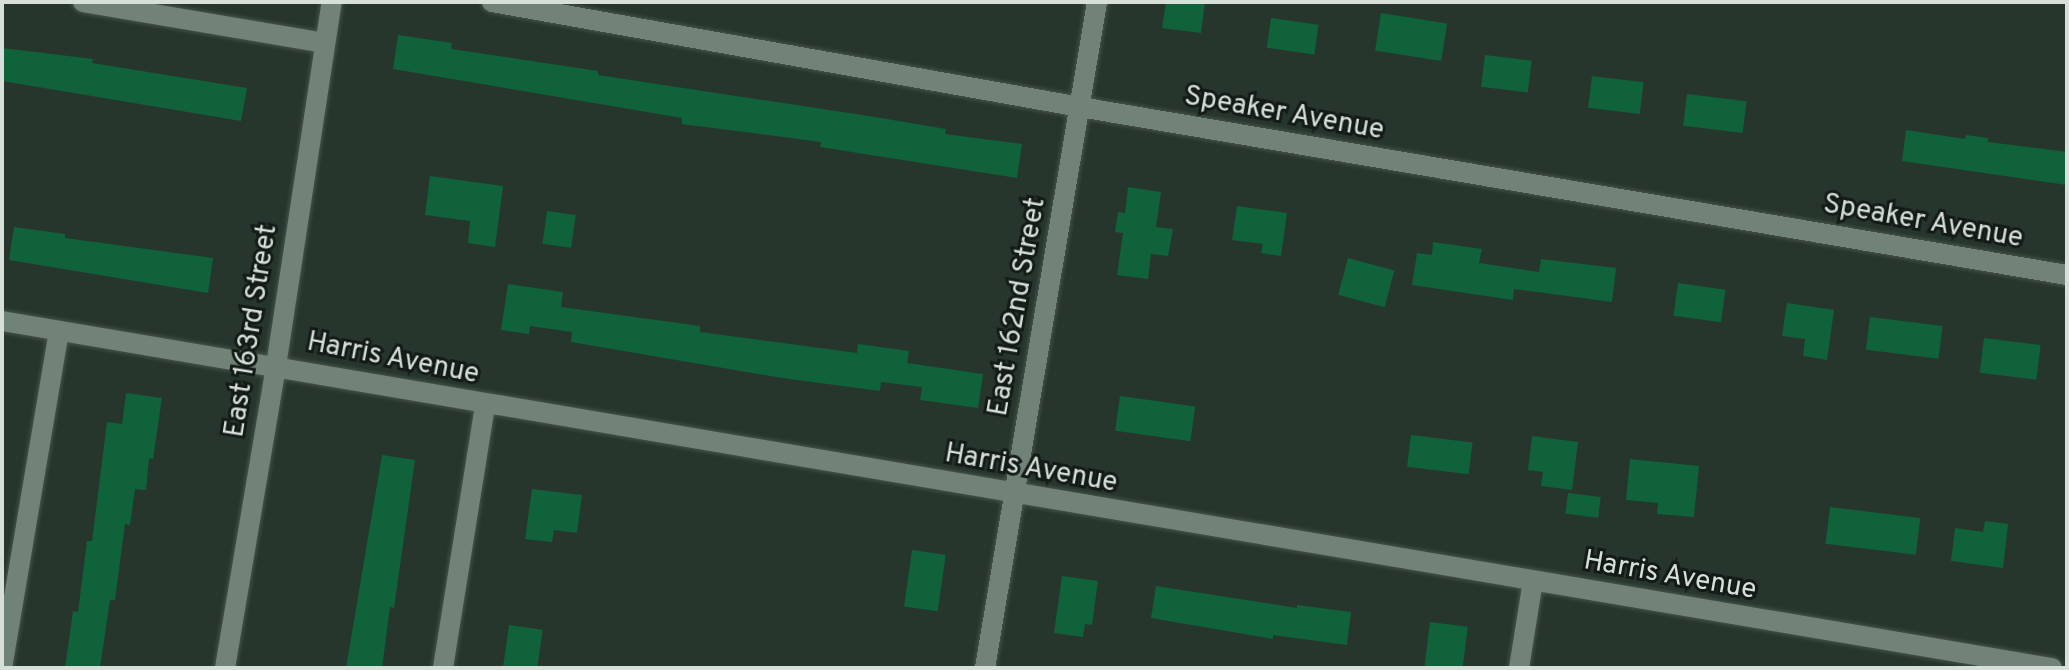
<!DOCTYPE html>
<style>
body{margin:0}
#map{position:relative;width:2069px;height:670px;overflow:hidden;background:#26362c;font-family:Overpass,sans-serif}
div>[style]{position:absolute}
.building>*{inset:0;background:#10623b;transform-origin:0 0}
.roads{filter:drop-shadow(0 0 2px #47544b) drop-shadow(0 0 2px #47544b)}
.minor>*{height:20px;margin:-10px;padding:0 10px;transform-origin:10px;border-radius:10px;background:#718377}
span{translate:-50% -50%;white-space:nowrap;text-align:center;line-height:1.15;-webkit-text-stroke:6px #141b17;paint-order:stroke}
.street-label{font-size:28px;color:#d6e0d9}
.frame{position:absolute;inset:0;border:4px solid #d6e0d9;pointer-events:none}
</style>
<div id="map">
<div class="building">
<div style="clip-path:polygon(1166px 2px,1205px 2px,1201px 33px,1162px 28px)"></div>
<div style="left:1381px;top:13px;width:67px;height:38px;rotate:9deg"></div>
<div style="left:1271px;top:18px;width:48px;height:30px;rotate:8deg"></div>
<div style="clip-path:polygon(398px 35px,452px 43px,451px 49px,598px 71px,598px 75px,875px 117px,946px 129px,945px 134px,1022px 144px,1017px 178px,820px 147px,821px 142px,682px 124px,682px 118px,393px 69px)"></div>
<div style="clip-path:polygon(2px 48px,93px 59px,92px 63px,247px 88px,241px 121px,2px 81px)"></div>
<div style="left:1485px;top:55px;width:47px;height:32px;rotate:7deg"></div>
<div style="left:1592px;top:76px;width:52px;height:32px;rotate:7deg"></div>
<div style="left:1687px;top:94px;width:60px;height:32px;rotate:7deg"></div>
<div style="clip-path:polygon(1906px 130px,1965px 139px,1966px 135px,1988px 138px,1988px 142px,2067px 152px,2067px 185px,1902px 161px)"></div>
<div style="clip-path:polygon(430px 176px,503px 186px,495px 247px,468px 243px,470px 221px,425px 215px)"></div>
<div style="clip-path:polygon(1128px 187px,1161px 192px,1156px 227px,1173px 229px,1168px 256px,1151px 254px,1148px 279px,1117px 275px,1123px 233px,1115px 232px,1118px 212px,1125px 213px)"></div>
<div style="clip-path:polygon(1237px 206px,1287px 213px,1281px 256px,1261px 253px,1263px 244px,1232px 240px)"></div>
<div style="left:547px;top:211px;width:29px;height:33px;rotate:8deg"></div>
<div style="clip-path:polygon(14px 227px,65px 234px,65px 238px,213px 258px,208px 293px,9px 260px)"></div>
<div style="clip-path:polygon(1433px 242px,1482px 249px,1479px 263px,1539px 272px,1541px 259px,1616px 268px,1612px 302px,1514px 289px,1513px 300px,1412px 285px,1417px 253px,1432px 255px)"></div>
<div style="left:1348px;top:258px;width:48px;height:38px;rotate:15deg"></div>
<div style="left:1678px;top:283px;width:48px;height:33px;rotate:8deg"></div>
<div style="clip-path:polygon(508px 284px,563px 292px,561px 307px,700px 326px,700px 332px,857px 353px,858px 344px,909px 351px,907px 363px,983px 374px,978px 408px,920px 400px,922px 387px,881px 382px,880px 391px,782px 378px,571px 342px,572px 332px,530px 326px,529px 334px,501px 330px)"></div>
<div style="clip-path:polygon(1787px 303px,1834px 310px,1827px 360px,1803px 356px,1805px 339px,1782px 336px)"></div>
<div style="left:1870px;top:317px;width:73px;height:33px;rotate:7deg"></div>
<div style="left:1984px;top:338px;width:57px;height:35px;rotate:7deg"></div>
<div style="clip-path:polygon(126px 393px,162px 398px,153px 459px,149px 458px,146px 490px,135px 489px,130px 525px,125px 524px,115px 600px,110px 600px,100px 668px,65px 668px,73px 611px,78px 612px,87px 541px,92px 541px,107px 422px,122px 424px)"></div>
<div style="left:1120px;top:396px;width:76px;height:35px;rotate:8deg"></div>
<div style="left:1411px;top:435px;width:62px;height:32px;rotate:7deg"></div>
<div style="clip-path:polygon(1532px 436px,1578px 442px,1572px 490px,1541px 486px,1543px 472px,1528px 470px)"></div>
<div style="clip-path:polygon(382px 455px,415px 460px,394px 608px,390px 607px,382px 668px,346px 668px)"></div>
<div style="clip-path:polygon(1630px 459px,1699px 466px,1694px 517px,1657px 514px,1658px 503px,1626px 500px)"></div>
<div style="clip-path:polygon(532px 489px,582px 495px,577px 533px,554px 530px,552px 542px,525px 539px)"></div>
<div style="left:1568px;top:493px;width:33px;height:21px;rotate:7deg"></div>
<div style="left:1830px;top:507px;width:91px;height:37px;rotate:7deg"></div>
<div style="clip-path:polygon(1985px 521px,2008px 524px,2003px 568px,1951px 561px,1955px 528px,1983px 532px)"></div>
<div style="left:912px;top:550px;width:34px;height:57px;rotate:8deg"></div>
<div style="clip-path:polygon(1062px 576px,1098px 581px,1092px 625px,1085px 624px,1083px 637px,1054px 633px)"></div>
<div style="clip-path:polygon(1156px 586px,1297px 608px,1297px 605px,1351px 612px,1347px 645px,1273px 635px,1273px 639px,1151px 618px)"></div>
<div style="left:1430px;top:622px;width:38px;height:46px;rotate:7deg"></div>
<div style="left:509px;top:625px;width:34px;height:43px;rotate:8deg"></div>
</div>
<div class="roads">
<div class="minor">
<div style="left:83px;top:2px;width:245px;rotate:9.6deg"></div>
<div style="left:492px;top:2px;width:597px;rotate:10.12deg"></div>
<div style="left:1080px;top:107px;width:1001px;rotate:9.66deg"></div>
<div style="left:2px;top:321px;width:2079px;rotate:9.61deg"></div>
<div style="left:2px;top:668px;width:342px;rotate:-80.4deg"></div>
<div style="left:225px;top:668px;width:306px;rotate:-80.4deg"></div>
<div style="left:276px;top:366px;width:368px;rotate:-81.3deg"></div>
<div style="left:443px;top:668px;width:266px;rotate:-80.9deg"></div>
<div style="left:985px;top:668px;width:675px;rotate:-80.45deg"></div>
<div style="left:1519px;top:668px;width:88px;rotate:-80.9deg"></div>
</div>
</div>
<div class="street-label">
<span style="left:1284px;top:114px;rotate:10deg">Speaker Avenue</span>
<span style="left:1923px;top:222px;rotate:10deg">Speaker Avenue</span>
<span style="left:1018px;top:307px;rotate:-80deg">East 162nd Street</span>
<span style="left:252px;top:331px;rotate:-81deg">East 163rd Street</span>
<span style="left:393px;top:359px;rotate:11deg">Harris Avenue</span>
<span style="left:1031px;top:469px;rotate:10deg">Harris Avenue</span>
<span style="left:1670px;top:576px;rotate:10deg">Harris Avenue</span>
</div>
<div class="frame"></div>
</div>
